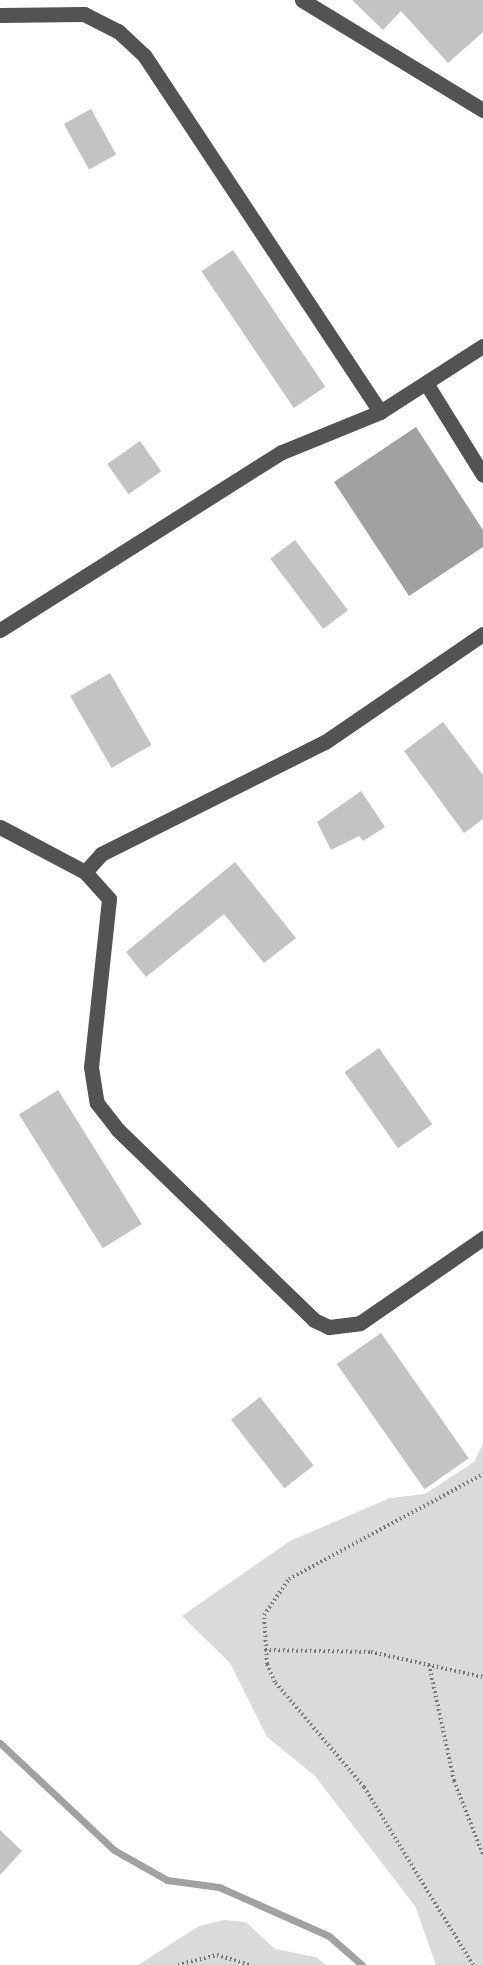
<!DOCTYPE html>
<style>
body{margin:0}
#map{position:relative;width:483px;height:1965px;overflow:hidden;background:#fff;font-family:"Asap Condensed",sans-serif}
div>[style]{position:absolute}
.green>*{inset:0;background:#dadada}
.water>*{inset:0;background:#a1a1a1}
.stream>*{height:7px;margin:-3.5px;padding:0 3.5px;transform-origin:3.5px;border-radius:3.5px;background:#a1a1a1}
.building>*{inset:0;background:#c3c3c3;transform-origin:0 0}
.path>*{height:4px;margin-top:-2px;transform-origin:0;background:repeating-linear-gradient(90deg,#757575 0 1.5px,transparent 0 4.5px)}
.minor>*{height:15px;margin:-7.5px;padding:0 7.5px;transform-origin:7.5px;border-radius:7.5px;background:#535353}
span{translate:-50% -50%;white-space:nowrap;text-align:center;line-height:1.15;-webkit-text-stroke:4.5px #fff;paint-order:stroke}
</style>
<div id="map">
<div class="green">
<div style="clip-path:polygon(483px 1444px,483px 1965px,436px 1965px,415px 1906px,315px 1776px,267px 1737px,230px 1663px,182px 1616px,290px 1541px,390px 1498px,425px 1494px,474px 1462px)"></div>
<div style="clip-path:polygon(224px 1920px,246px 1922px,275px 1949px,316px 1957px,326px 1965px,138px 1965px,199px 1926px)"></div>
</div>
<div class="water">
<div style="clip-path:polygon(416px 427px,483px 530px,483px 547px,409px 596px,334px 482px)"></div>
</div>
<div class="stream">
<div style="left:0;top:1743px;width:156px;rotate:43.2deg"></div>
<div style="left:114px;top:1850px;width:61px;rotate:29.5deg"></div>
<div style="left:167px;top:1880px;width:52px;rotate:7.7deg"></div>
<div style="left:219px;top:1887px;width:120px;rotate:24deg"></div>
<div style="left:329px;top:1936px;width:44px;rotate:41.3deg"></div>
</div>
<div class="building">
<div style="clip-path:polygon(352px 0,483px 0,483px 32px,448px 63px,401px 11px,383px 30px)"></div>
<div style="left:91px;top:109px;width:52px;height:31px;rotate:61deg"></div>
<div style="left:233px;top:250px;width:165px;height:38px;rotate:56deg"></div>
<div style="left:140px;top:441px;width:37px;height:40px;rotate:55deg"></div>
<div style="left:295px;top:540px;width:88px;height:31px;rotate:53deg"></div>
<div style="left:110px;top:673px;width:83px;height:46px;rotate:60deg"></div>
<div style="clip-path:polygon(443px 722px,483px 775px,483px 819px,464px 833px,404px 751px)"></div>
<div style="clip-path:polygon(361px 791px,385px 827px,363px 841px,359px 836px,331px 850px,317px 822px)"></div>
<div style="clip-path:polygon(235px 862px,296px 938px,264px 963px,224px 914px,146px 977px,126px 952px)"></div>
<div style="left:379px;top:1048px;width:93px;height:42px;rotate:55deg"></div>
<div style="left:58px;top:1090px;width:158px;height:46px;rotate:58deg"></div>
<div style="left:381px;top:1333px;width:153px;height:54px;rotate:55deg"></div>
<div style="left:260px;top:1397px;width:87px;height:37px;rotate:52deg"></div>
<div style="clip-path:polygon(0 1830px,22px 1851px,0 1875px)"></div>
</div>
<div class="path">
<div style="left:265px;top:1650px;width:106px;rotate:1.1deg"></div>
<div style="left:371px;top:1652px;width:115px;rotate:12.6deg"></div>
<div style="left:429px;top:1665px;width:119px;rotate:77.8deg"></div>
<div style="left:454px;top:1781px;width:79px;rotate:68.6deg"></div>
<div style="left:178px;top:1965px;width:40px;rotate:-14.4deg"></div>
<div style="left:217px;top:1955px;width:34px;rotate:17deg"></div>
<div style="left:473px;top:1965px;width:209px;rotate:-121.5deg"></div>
<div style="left:364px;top:1787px;width:138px;rotate:-130.3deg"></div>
<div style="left:275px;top:1682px;width:20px;rotate:-114deg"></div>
<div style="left:267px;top:1664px;width:49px;rotate:-93.5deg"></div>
<div style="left:264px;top:1615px;width:44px;rotate:-55.2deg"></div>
<div style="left:289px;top:1579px;width:221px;rotate:-28.4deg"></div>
</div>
<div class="minor">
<div style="left:302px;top:0;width:212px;rotate:31.3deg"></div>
<div style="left:0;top:15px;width:84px;rotate:-0.7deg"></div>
<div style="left:84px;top:14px;width:38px;rotate:27deg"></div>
<div style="left:118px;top:31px;width:35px;rotate:43deg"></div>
<div style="left:144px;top:55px;width:428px;rotate:56.5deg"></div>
<div style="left:426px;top:383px;width:108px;rotate:58.2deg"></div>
<div style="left:0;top:630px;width:333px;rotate:-32.3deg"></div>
<div style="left:282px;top:452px;width:106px;rotate:-22.2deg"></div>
<div style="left:380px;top:412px;width:122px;rotate:-32.7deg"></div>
<div style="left:0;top:827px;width:96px;rotate:27.9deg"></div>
<div style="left:85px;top:872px;width:36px;rotate:48deg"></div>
<div style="left:109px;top:899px;width:169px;rotate:96.1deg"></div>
<div style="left:91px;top:1067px;width:36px;rotate:81deg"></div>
<div style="left:97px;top:1103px;width:33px;rotate:52deg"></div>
<div style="left:117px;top:1129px;width:274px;rotate:44.1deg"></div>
<div style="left:314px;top:1320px;width:17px;rotate:25deg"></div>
<div style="left:329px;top:1327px;width:31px;rotate:-7deg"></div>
<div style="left:360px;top:1323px;width:150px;rotate:-34.6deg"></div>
<div style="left:85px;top:872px;width:24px;rotate:-48deg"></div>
<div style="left:101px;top:854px;width:250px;rotate:-26.6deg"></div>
<div style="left:325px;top:742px;width:191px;rotate:-34.4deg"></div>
</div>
</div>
